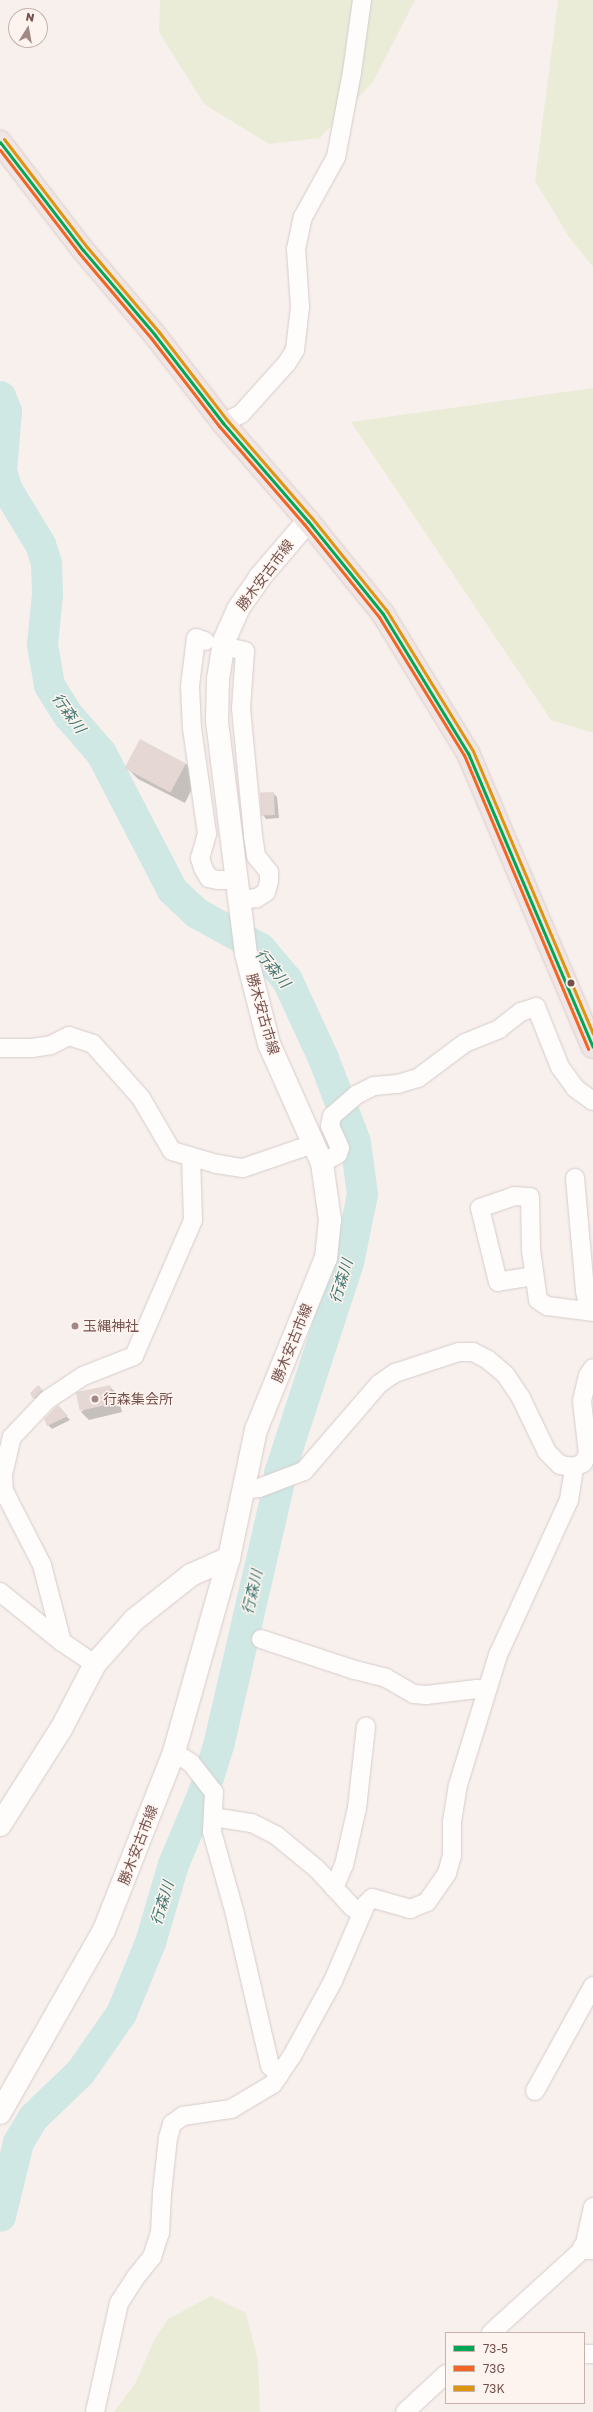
<!DOCTYPE html>
<meta charset="utf-8">
<style>
body{margin:0}
#map{position:relative;width:593px;height:2412px;overflow:hidden;background:#f8f0ed;font-family:"Golos Text","Noto Sans JP",sans-serif}
div>[style]{position:absolute}
.green>*{inset:0;background:#eaecd8}
.shadow>*{inset:0;background:#0003}
.river>*{height:31px;margin:-15.5px;padding:0 15.5px;transform-origin:15.5px;border-radius:15.5px;background:#cfe8e4}
.building>*{inset:0;background:#e4d7d4;transform-origin:0 0}
.roads{filter:drop-shadow(0 0 1px #d6ccca) drop-shadow(0 0 1px #d6ccca)}
.street>*{height:18px;margin:-9px;padding:0 9px;transform-origin:9px;border-radius:9px;background:#fefdfc}
.secondary>*{height:22px;margin:-11px;padding:0 11px;transform-origin:11px;border-radius:11px;background:#fefdfc}
.highway>*{height:22px;margin:-11px;padding:0 11px;transform-origin:11px;border-radius:11px;background:#f1e6e5}
.bus-1>*{height:3px;margin:-1.5px;padding:0 1.5px;transform-origin:1.5px;border-radius:1.5px;background:#00a651}
.bus-2>*{height:3px;margin:-1.5px;padding:0 1.5px;transform-origin:1.5px;border-radius:1.5px;background:#f26522}
.bus-3>*{height:3px;margin:-1.5px;padding:0 1.5px;transform-origin:1.5px;border-radius:1.5px;background:#dd950f}
.dots>*{width:11px;height:11px;translate:-50% -50%;box-sizing:border-box;border:2px solid #fef4ef;border-radius:50%}
span{translate:-50% -50%;white-space:nowrap;text-align:center;line-height:1.15;-webkit-text-stroke:3px #fef4ef;paint-order:stroke}
.street-label{font-size:14px;color:#75514d}
.poi-label{font-size:14px;color:#75514d}
.left{translate:0 -50%;text-align:left}
.water-label{font-size:15px;color:#417974;font-style:italic}
.legend{position:absolute;left:445px;top:2332px;width:140px;height:72px;box-sizing:border-box;background:#fef4ef;border:1px solid #c7b3ae;margin:0;padding:5px 7px;list-style:none;font-size:12px;color:#75514d}
.legend li{display:flex;align-items:center;gap:8px;height:20px}
.legend b{width:20px;border:1px solid #c7b3ae}
.north{position:absolute;left:8px;top:8px;width:40px;height:40px;box-sizing:border-box;background:#fef4ef;border:1px solid #c7b3ae;border-radius:50%;rotate:11deg;font-size:11px;font-weight:700;line-height:16px;text-align:center;color:#75514d}
.north::after{content:'';display:block;margin:auto;width:14px;height:18px;background:#a38985;clip-path:polygon(50% 0,100% 100%,50% 72%,0 100%)}
</style>
<div id="map">
<div class="green">
<div style="clip-path:polygon(160px 0,415px 0,373px 82px,320px 138px,269px 144px,204px 104px,159px 32px)"></div>
<div style="clip-path:polygon(558px 0,593px 0,593px 267px,569px 237px,535px 181px)"></div>
<div style="clip-path:polygon(593px 388px,593px 733px,551px 720px,351px 422px)"></div>
<div style="clip-path:polygon(211px 2296px,246px 2313px,258px 2360px,260px 2412px,114px 2412px,136px 2382px,154px 2340px,168px 2319px)"></div>
</div>
<div class="shadow">
<div style="clip-path:polygon(140px 741px,186px 764px,198px 776px,185px 803px,138px 779px,126px 767px)"></div>
<div style="clip-path:polygon(273px 793px,277px 797px,279px 818px,266px 819px,263px 815px)"></div>
<div style="clip-path:polygon(38px 1386px,51px 1399px,42px 1407px,31px 1393px)"></div>
<div style="clip-path:polygon(109px 1386px,117px 1394px,122px 1412px,89px 1420px,81px 1412px)"></div>
<div style="clip-path:polygon(58px 1407px,70px 1420px,52px 1429px,48px 1425px)"></div>
</div>
<div class="river">
<div style="left:0;top:396px;width:16px;rotate:68deg"></div>
<div style="left:6px;top:411px;width:59px;rotate:94.8deg"></div>
<div style="left:1px;top:470px;width:19px;rotate:74deg"></div>
<div style="left:6px;top:488px;width:66px;rotate:58.7deg"></div>
<div style="left:40px;top:544px;width:20px;rotate:72deg"></div>
<div style="left:46px;top:563px;width:31px;rotate:88deg"></div>
<div style="left:47px;top:594px;width:50px;rotate:95.7deg"></div>
<div style="left:42px;top:644px;width:42px;rotate:80.3deg"></div>
<div style="left:49px;top:685px;width:36px;rotate:58deg"></div>
<div style="left:68px;top:715px;width:50px;rotate:49deg"></div>
<div style="left:101px;top:753px;width:154px;rotate:62.6deg"></div>
<div style="left:172px;top:890px;width:34px;rotate:43deg"></div>
<div style="left:197px;top:913px;width:72px;rotate:29.1deg"></div>
<div style="left:260px;top:948px;width:42px;rotate:49.8deg"></div>
<div style="left:287px;top:980px;width:86px;rotate:65.2deg"></div>
<div style="left:323px;top:1058px;width:90px;rotate:69.1deg"></div>
<div style="left:355px;top:1142px;width:52px;rotate:82.3deg"></div>
<div style="left:362px;top:1194px;width:69px;rotate:101.6deg"></div>
<div style="left:348px;top:1262px;width:222px;rotate:108.1deg"></div>
<div style="left:279px;top:1473px;width:4px;rotate:76deg"></div>
<div style="left:280px;top:1477px;width:272px;rotate:103deg"></div>
<div style="left:219px;top:1742px;width:50px;rotate:107.4deg"></div>
<div style="left:204px;top:1790px;width:80px;rotate:112.7deg"></div>
<div style="left:173px;top:1864px;width:81px;rotate:106.4deg"></div>
<div style="left:150px;top:1942px;width:77px;rotate:112.2deg"></div>
<div style="left:121px;top:2013px;width:72px;rotate:124.8deg"></div>
<div style="left:80px;top:2072px;width:65px;rotate:136.2deg"></div>
<div style="left:33px;top:2117px;width:29px;rotate:121deg"></div>
<div style="left:18px;top:2142px;width:76px;rotate:103.7deg"></div>
</div>
<div class="building">
<div style="left:140px;top:739px;width:52px;height:33px;rotate:28deg"></div>
<div style="left:274px;top:792px;width:23px;height:14px;rotate:88deg"></div>
<div style="clip-path:polygon(38px 1385px,43px 1390px,33px 1399px,30px 1393px)"></div>
<div style="left:110px;top:1385px;width:19px;height:35px;rotate:78deg"></div>
<div style="clip-path:polygon(58px 1405px,68px 1416px,47px 1426px,44px 1419px)"></div>
</div>
<div class="roads">
<div class="street">
<div style="left:223px;top:423px;width:20px;rotate:-27deg"></div>
<div style="left:241px;top:414px;width:69px;rotate:-48deg"></div>
<div style="left:287px;top:363px;width:15px;rotate:-58deg"></div>
<div style="left:295px;top:350px;width:43px;rotate:-83.4deg"></div>
<div style="left:300px;top:307px;width:58px;rotate:-93.9deg"></div>
<div style="left:296px;top:249px;width:33px;rotate:-78deg"></div>
<div style="left:303px;top:217px;width:68px;rotate:-61.2deg"></div>
<div style="left:336px;top:157px;width:86px;rotate:-79.3deg"></div>
<div style="left:352px;top:72px;width:73px;rotate:-82.1deg"></div>
<div style="left:205px;top:641px;width:9px;rotate:-162deg"></div>
<div style="left:196px;top:638px;width:48px;rotate:97.1deg"></div>
<div style="left:190px;top:686px;width:42px;rotate:87.3deg"></div>
<div style="left:192px;top:728px;width:107px;rotate:81.9deg"></div>
<div style="left:207px;top:834px;width:25px;rotate:106deg"></div>
<div style="left:200px;top:858px;width:10px;rotate:73deg"></div>
<div style="left:203px;top:868px;width:12px;rotate:59deg"></div>
<div style="left:209px;top:878px;width:9px;rotate:13deg"></div>
<div style="left:218px;top:880px;width:18px"></div>
<div style="left:236px;top:649px;width:9px;rotate:13deg"></div>
<div style="left:245px;top:651px;width:57px;rotate:94deg"></div>
<div style="left:241px;top:708px;width:129px;rotate:84.6deg"></div>
<div style="left:253px;top:836px;width:20px;rotate:81deg"></div>
<div style="left:256px;top:856px;width:21px;rotate:51deg"></div>
<div style="left:269px;top:872px;width:9px;rotate:90deg"></div>
<div style="left:269px;top:881px;width:11px;rotate:105deg"></div>
<div style="left:266px;top:892px;width:11px;rotate:146deg"></div>
<div style="left:257px;top:898px;width:18px;rotate:174deg"></div>
<div style="left:0;top:1048px;width:32px"></div>
<div style="left:32px;top:1048px;width:19px;rotate:-9deg"></div>
<div style="left:51px;top:1045px;width:20px;rotate:-27deg"></div>
<div style="left:69px;top:1036px;width:25px;rotate:18deg"></div>
<div style="left:93px;top:1044px;width:72px;rotate:48.4deg"></div>
<div style="left:141px;top:1098px;width:61px;rotate:59.7deg"></div>
<div style="left:172px;top:1151px;width:47px;rotate:16.1deg"></div>
<div style="left:217px;top:1164px;width:26px;rotate:9deg"></div>
<div style="left:243px;top:1168px;width:74px;rotate:-18.9deg"></div>
<div style="left:322px;top:1163px;width:18px;rotate:-29deg"></div>
<div style="left:338px;top:1154px;width:6px;rotate:-72deg"></div>
<div style="left:340px;top:1148px;width:24px;rotate:-114deg"></div>
<div style="left:330px;top:1126px;width:10px;rotate:-79deg"></div>
<div style="left:332px;top:1116px;width:32px;rotate:-41deg"></div>
<div style="left:356px;top:1095px;width:20px;rotate:-27deg"></div>
<div style="left:374px;top:1086px;width:24px;rotate:-5deg"></div>
<div style="left:398px;top:1084px;width:21px;rotate:-17deg"></div>
<div style="left:418px;top:1078px;width:59px;rotate:-36.7deg"></div>
<div style="left:465px;top:1043px;width:37px;rotate:-22deg"></div>
<div style="left:499px;top:1029px;width:28px;rotate:-38deg"></div>
<div style="left:521px;top:1012px;width:16px;rotate:-18deg"></div>
<div style="left:536px;top:1007px;width:65px;rotate:68.2deg"></div>
<div style="left:560px;top:1067px;width:26px;rotate:54deg"></div>
<div style="left:575px;top:1088px;width:22px;rotate:36deg"></div>
<div style="left:575px;top:1178px;width:113px;rotate:84.9deg"></div>
<div style="left:585px;top:1291px;width:20px;rotate:79deg"></div>
<div style="left:534px;top:1276px;width:36px;rotate:171deg"></div>
<div style="left:498px;top:1282px;width:76px;rotate:-103.7deg"></div>
<div style="left:480px;top:1208px;width:36px;rotate:-19deg"></div>
<div style="left:514px;top:1196px;width:16px;rotate:4deg"></div>
<div style="left:530px;top:1197px;width:53px;rotate:88.9deg"></div>
<div style="left:531px;top:1250px;width:50px;rotate:82deg"></div>
<div style="left:538px;top:1300px;width:11px;rotate:34deg"></div>
<div style="left:547px;top:1306px;width:46px;rotate:7.4deg"></div>
<div style="left:244px;top:1490px;width:15px;rotate:-8deg"></div>
<div style="left:259px;top:1488px;width:48px;rotate:-20.7deg"></div>
<div style="left:304px;top:1471px;width:115px;rotate:-49.2deg"></div>
<div style="left:379px;top:1384px;width:19px;rotate:-35deg"></div>
<div style="left:395px;top:1373px;width:67px;rotate:-18.2deg"></div>
<div style="left:459px;top:1352px;width:14px"></div>
<div style="left:473px;top:1352px;width:16px;rotate:27deg"></div>
<div style="left:487px;top:1359px;width:23px;rotate:40deg"></div>
<div style="left:505px;top:1374px;width:29px;rotate:56deg"></div>
<div style="left:521px;top:1398px;width:60px;rotate:64.3deg"></div>
<div style="left:547px;top:1452px;width:18px;rotate:45deg"></div>
<div style="left:560px;top:1465px;width:14px;rotate:8deg"></div>
<div style="left:574px;top:1467px;width:10px;rotate:-24deg"></div>
<div style="left:583px;top:1463px;width:10px;rotate:-61deg"></div>
<div style="left:588px;top:1454px;width:53px;rotate:-96.5deg"></div>
<div style="left:582px;top:1401px;width:26px;rotate:-77deg"></div>
<div style="left:588px;top:1376px;width:9px;rotate:-58deg"></div>
<div style="left:0;top:1592px;width:80px;rotate:38.9deg"></div>
<div style="left:62px;top:1642px;width:40px;rotate:34deg"></div>
<div style="left:261px;top:1639px;width:99px;rotate:18.3deg"></div>
<div style="left:355px;top:1670px;width:32px;rotate:14deg"></div>
<div style="left:386px;top:1678px;width:32px;rotate:30deg"></div>
<div style="left:414px;top:1694px;width:12px;rotate:5deg"></div>
<div style="left:426px;top:1695px;width:51px;rotate:-6.7deg"></div>
<div style="left:477px;top:1689px;width:10px;rotate:6deg"></div>
<div style="left:62px;top:1642px;width:80px;rotate:-104.6deg"></div>
<div style="left:42px;top:1565px;width:83px;rotate:-117.2deg"></div>
<div style="left:4px;top:1491px;width:16px;rotate:-94deg"></div>
<div style="left:3px;top:1475px;width:39px;rotate:-77deg"></div>
<div style="left:12px;top:1437px;width:51px;rotate:-46.6deg"></div>
<div style="left:47px;top:1400px;width:43px;rotate:-33.7deg"></div>
<div style="left:83px;top:1376px;width:55px;rotate:-21.4deg"></div>
<div style="left:134px;top:1356px;width:148px;rotate:-66.5deg"></div>
<div style="left:193px;top:1220px;width:63px;rotate:-91.8deg"></div>
<div style="left:174px;top:1752px;width:20px;rotate:33deg"></div>
<div style="left:191px;top:1763px;width:37px;rotate:52deg"></div>
<div style="left:214px;top:1792px;width:40px;rotate:92.9deg"></div>
<div style="left:212px;top:1832px;width:85px;rotate:74.3deg"></div>
<div style="left:235px;top:1914px;width:156px;rotate:77deg"></div>
<div style="left:270px;top:2066px;width:13px;rotate:45deg"></div>
<div style="left:213px;top:1817px;width:39px;rotate:9deg"></div>
<div style="left:252px;top:1823px;width:28px;rotate:27deg"></div>
<div style="left:277px;top:1836px;width:52px;rotate:39.5deg"></div>
<div style="left:317px;top:1869px;width:52px;rotate:47.4deg"></div>
<div style="left:352px;top:1907px;width:12px;rotate:31deg"></div>
<div style="left:334px;top:1888px;width:25px;rotate:-67deg"></div>
<div style="left:344px;top:1865px;width:58px;rotate:-77.2deg"></div>
<div style="left:357px;top:1808px;width:82px;rotate:-83.7deg"></div>
<div style="left:535px;top:2091px;width:120px;rotate:-61.1deg"></div>
<div style="left:491px;top:2333px;width:126px;rotate:-42.4deg"></div>
<div style="left:584px;top:2248px;width:42px;rotate:-77.6deg"></div>
<div style="left:584px;top:2354px;width:9px"></div>
<div style="left:95px;top:2412px;width:112px;rotate:-77.6deg"></div>
<div style="left:119px;top:2303px;width:30px;rotate:-57deg"></div>
<div style="left:135px;top:2278px;width:27px;rotate:-51deg"></div>
<div style="left:152px;top:2257px;width:25px;rotate:-72deg"></div>
<div style="left:160px;top:2233px;width:40px;rotate:-87.1deg"></div>
<div style="left:162px;top:2193px;width:55px;rotate:-83.8deg"></div>
<div style="left:168px;top:2138px;width:15px;rotate:-74deg"></div>
<div style="left:172px;top:2124px;width:14px;rotate:-36deg"></div>
<div style="left:183px;top:2116px;width:49px;rotate:-8.3deg"></div>
<div style="left:231px;top:2109px;width:49px;rotate:-30.8deg"></div>
<div style="left:273px;top:2084px;width:34px;rotate:-56deg"></div>
<div style="left:292px;top:2056px;width:85px;rotate:-61.3deg"></div>
<div style="left:333px;top:1981px;width:84px;rotate:-66.8deg"></div>
<div style="left:366px;top:1904px;width:8px;rotate:-45deg"></div>
<div style="left:372px;top:1898px;width:40px;rotate:16deg"></div>
<div style="left:410px;top:1909px;width:18px;rotate:-22deg"></div>
<div style="left:427px;top:1902px;width:35px;rotate:-55deg"></div>
<div style="left:447px;top:1873px;width:18px;rotate:-74deg"></div>
<div style="left:452px;top:1856px;width:34px;rotate:-90deg"></div>
<div style="left:452px;top:1822px;width:37px;rotate:-81deg"></div>
<div style="left:458px;top:1785px;width:136px;rotate:-72.9deg"></div>
<div style="left:498px;top:1655px;width:170px;rotate:-65.4deg"></div>
<div style="left:569px;top:1500px;width:33px;rotate:-81deg"></div>
<div style="left:405px;top:2412px;width:56px;rotate:-42.8deg"></div>
</div>
<div class="secondary">
<div style="left:0;top:1825px;width:114px;rotate:-57.6deg"></div>
<div style="left:61px;top:1729px;width:73px;rotate:-62.4deg"></div>
<div style="left:95px;top:1664px;width:59px;rotate:-48.4deg"></div>
<div style="left:134px;top:1620px;width:73px;rotate:-38.3deg"></div>
<div style="left:191px;top:1575px;width:42px;rotate:-24.1deg"></div>
<div style="left:0;top:2113px;width:210px;rotate:-60.4deg"></div>
<div style="left:104px;top:1930px;width:191px;rotate:-68.5deg"></div>
<div style="left:174px;top:1752px;width:202px;rotate:-74.2deg"></div>
<div style="left:229px;top:1558px;width:131px;rotate:-78.1deg"></div>
<div style="left:256px;top:1430px;width:186px;rotate:-67.9deg"></div>
<div style="left:326px;top:1258px;width:38px;rotate:-84deg"></div>
<div style="left:330px;top:1220px;width:58px;rotate:-98deg"></div>
<div style="left:322px;top:1163px;width:130px;rotate:-114deg"></div>
<div style="left:269px;top:1044px;width:93px;rotate:-104.3deg"></div>
<div style="left:246px;top:954px;width:236px;rotate:-97.1deg"></div>
<div style="left:217px;top:720px;width:41px;rotate:-88.6deg"></div>
<div style="left:218px;top:679px;width:38px;rotate:-81deg"></div>
<div style="left:224px;top:641px;width:35px;rotate:-66deg"></div>
<div style="left:238px;top:609px;width:39px;rotate:-55deg"></div>
<div style="left:260px;top:577px;width:74px;rotate:-49.4deg"></div>
<div style="left:584px;top:2248px;width:9px"></div>
</div>
<div class="highway">
<div style="left:0;top:142px;width:136px;rotate:52.5deg"></div>
<div style="left:83px;top:250px;width:111px;rotate:49.7deg"></div>
<div style="left:155px;top:335px;width:111px;rotate:52.3deg"></div>
<div style="left:223px;top:423px;width:130px;rotate:49.1deg"></div>
<div style="left:308px;top:521px;width:119px;rotate:51.1deg"></div>
<div style="left:383px;top:614px;width:163px;rotate:58.6deg"></div>
<div style="left:468px;top:753px;width:319px;rotate:67deg"></div>
</div>
</div>
<div class="bus-1">
<div style="left:0;top:142px;width:136px;rotate:52.5deg"></div>
<div style="left:83px;top:250px;width:111px;rotate:49.7deg"></div>
<div style="left:155px;top:335px;width:111px;rotate:52.3deg"></div>
<div style="left:223px;top:423px;width:130px;rotate:49.1deg"></div>
<div style="left:308px;top:521px;width:119px;rotate:51.1deg"></div>
<div style="left:383px;top:614px;width:163px;rotate:58.6deg"></div>
<div style="left:468px;top:753px;width:319px;rotate:67deg"></div>
</div>
<div class="bus-2">
<div style="left:0;top:150px;width:130px;rotate:52.5deg"></div>
<div style="left:79px;top:253px;width:111px;rotate:49.7deg"></div>
<div style="left:151px;top:338px;width:111px;rotate:52.3deg"></div>
<div style="left:219px;top:426px;width:130px;rotate:49.1deg"></div>
<div style="left:304px;top:524px;width:119px;rotate:51.1deg"></div>
<div style="left:379px;top:617px;width:162px;rotate:58.4deg"></div>
<div style="left:464px;top:755px;width:319px;rotate:67.1deg"></div>
</div>
<div class="bus-3">
<div style="left:4px;top:139px;width:136px;rotate:52.5deg"></div>
<div style="left:87px;top:247px;width:111px;rotate:49.7deg"></div>
<div style="left:159px;top:332px;width:111px;rotate:52.3deg"></div>
<div style="left:227px;top:420px;width:130px;rotate:49.1deg"></div>
<div style="left:312px;top:518px;width:119px;rotate:51.1deg"></div>
<div style="left:387px;top:611px;width:164px;rotate:58.4deg"></div>
<div style="left:473px;top:751px;width:307px;rotate:67deg"></div>
</div>
<div class="dots">
<div style="left:571px;top:983px;background:#75514d"></div>
<div style="left:75px;top:1326px;background:#a38985"></div>
<div style="left:95px;top:1399px;background:#a38985"></div>
</div>
<div class="street-label">
<span style="left:265px;top:575px;rotate:-53deg">勝木安古市線</span>
<span style="left:263px;top:1014px;rotate:74deg">勝木安古市線</span>
<span style="left:292px;top:1343px;rotate:-68deg">勝木安古市線</span>
<span style="left:138px;top:1845px;rotate:-69deg">勝木安古市線</span>
</div>
<div class="poi-label">
<span class="left" style="left:83px;top:1326px">玉縄神社</span>
<span class="left" style="left:103px;top:1399px">行森集会所</span>
</div>
<div class="water-label">
<span style="left:69px;top:713px;rotate:54deg">行森川</span>
<span style="left:273px;top:968px;rotate:51deg">行森川</span>
<span style="left:341px;top:1281px;rotate:-73deg">行森川</span>
<span style="left:252px;top:1592px;rotate:-77deg">行森川</span>
<span style="left:162px;top:1903px;rotate:-73deg">行森川</span>
</div>
<ul class="legend">
<li><b style="height:5px;background:#00a651"></b>73-5</li>
<li><b style="height:5px;background:#f26522"></b>73G</li>
<li><b style="height:5px;background:#dd950f"></b>73K</li>
</ul>
<div class="north">N</div>
</div>
